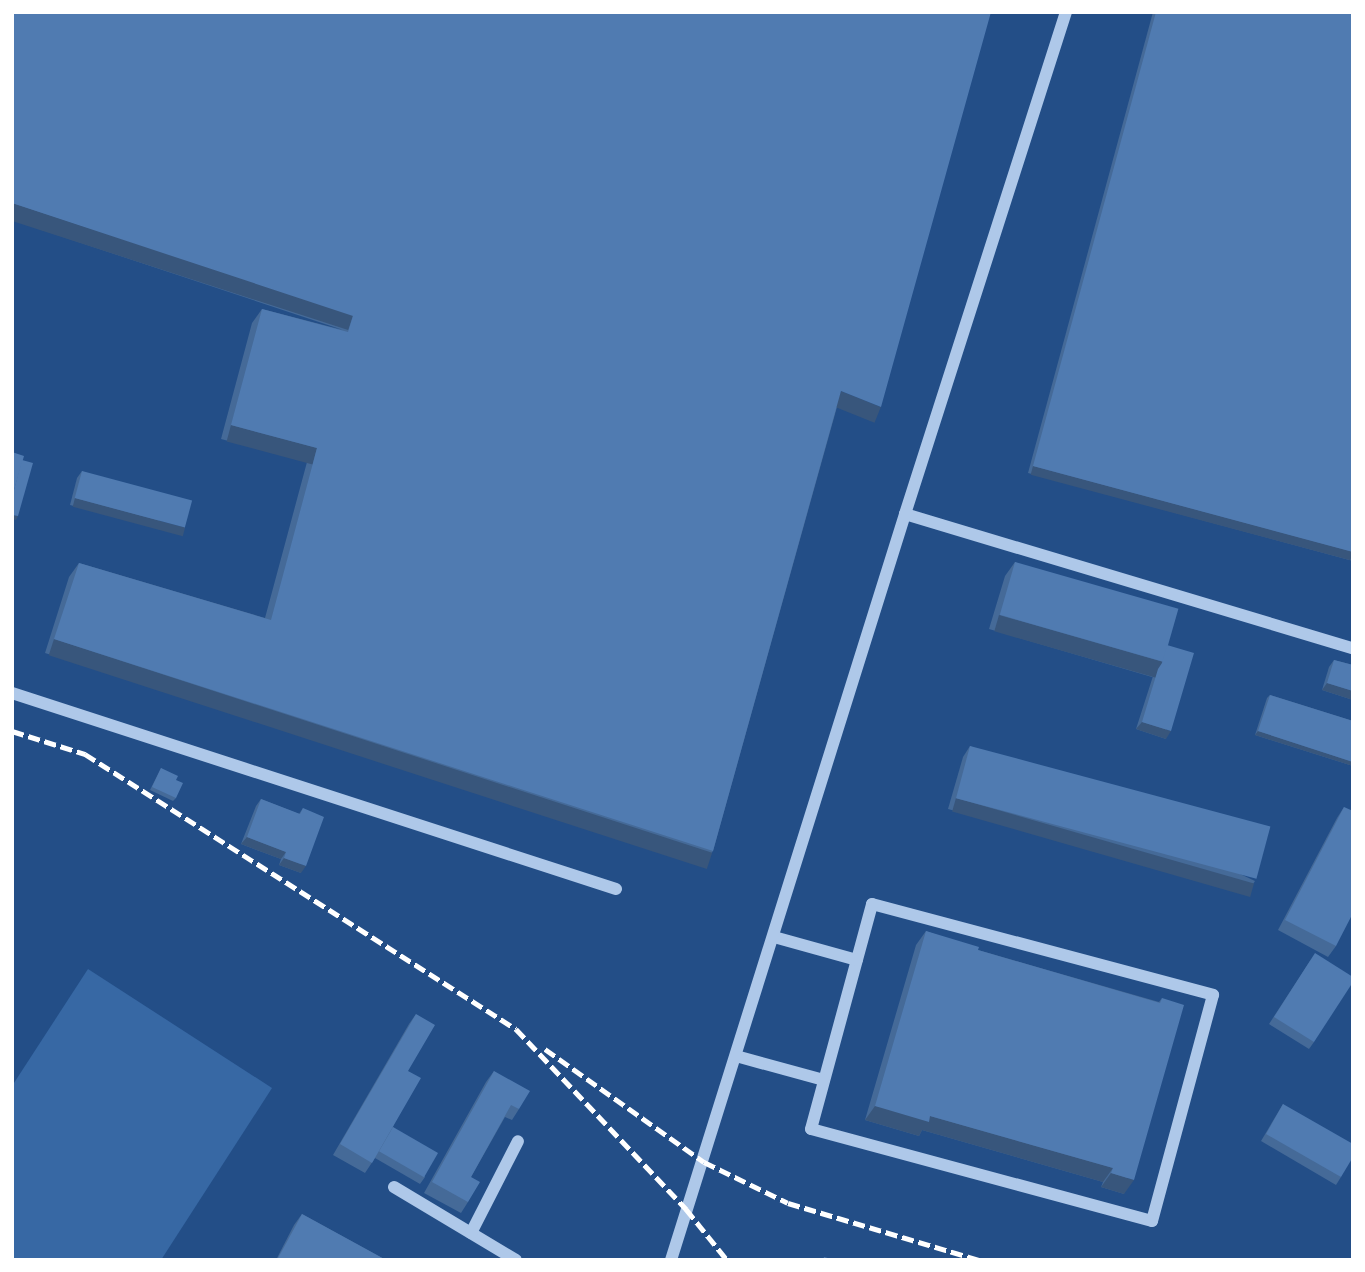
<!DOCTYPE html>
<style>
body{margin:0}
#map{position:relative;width:1365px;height:1272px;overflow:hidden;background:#234e87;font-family:Jost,sans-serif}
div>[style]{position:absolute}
.green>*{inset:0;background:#3768a4}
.minor>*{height:12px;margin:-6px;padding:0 6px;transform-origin:6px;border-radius:6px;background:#aec8e9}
.rail>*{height:5px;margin-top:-2.5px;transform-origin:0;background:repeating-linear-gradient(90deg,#fff 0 12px,transparent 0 17px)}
.wall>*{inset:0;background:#456a98}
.shaded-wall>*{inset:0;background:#38567c;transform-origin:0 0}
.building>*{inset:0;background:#507bb1;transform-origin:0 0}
span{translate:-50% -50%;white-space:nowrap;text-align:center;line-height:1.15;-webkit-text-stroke:7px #234e87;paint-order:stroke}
.frame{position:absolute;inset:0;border:14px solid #fff;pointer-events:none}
</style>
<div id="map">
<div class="green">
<div style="clip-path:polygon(88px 969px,272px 1088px,161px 1260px,12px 1260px,12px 1086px)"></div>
</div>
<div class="minor">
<div style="left:905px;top:514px;width:468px;rotate:16.7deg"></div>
<div style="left:12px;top:693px;width:635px;rotate:17.98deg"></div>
<div style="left:872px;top:904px;width:353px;rotate:14.9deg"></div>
<div style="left:1213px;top:995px;width:234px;rotate:105.1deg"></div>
<div style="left:1152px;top:1221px;width:353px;rotate:-164.9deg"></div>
<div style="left:811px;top:1129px;width:233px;rotate:-74.8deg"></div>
<div style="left:774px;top:937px;width:86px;rotate:15.5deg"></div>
<div style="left:736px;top:1056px;width:91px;rotate:15.3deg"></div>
<div style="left:394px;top:1187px;width:142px;rotate:30.9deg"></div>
<div style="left:471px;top:1233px;width:103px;rotate:-62.9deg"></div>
<div style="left:671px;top:1260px;width:782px;rotate:-72.58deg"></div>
<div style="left:905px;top:514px;width:527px;rotate:-72.22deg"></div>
</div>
<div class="rail">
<div style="left:12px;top:731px;width:77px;rotate:17.5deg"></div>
<div style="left:85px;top:754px;width:511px;rotate:32.54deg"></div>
<div style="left:516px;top:1029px;width:248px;rotate:46.6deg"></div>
<div style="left:686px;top:1209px;width:65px;rotate:51.2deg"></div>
<div style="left:545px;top:1049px;width:195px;rotate:35.4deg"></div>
<div style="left:704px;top:1162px;width:93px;rotate:26deg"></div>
<div style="left:788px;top:1203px;width:199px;rotate:16.6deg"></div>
</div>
<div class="wall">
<div style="clip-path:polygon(12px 12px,872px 421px,837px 407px,713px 851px,703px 865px,45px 653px,69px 577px,79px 563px,265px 618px,307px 462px,221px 439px,252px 323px,262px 309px,343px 330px,12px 220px)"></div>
<div style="clip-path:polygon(1153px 12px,1353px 12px,1353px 561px,1028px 473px)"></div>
<div style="clip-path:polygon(82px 471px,180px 534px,70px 505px,77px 478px)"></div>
<div style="clip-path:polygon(1015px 562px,1167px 645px,1166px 739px,1136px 729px,1153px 676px,1152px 677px,989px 629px,1005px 576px)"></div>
<div style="clip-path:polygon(1334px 660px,1353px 665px,1353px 700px,1322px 690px,1329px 667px)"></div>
<div style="clip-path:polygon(1270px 695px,1353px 721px,1353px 766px,1255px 735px,1267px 698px)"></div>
<div style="clip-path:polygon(970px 746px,1255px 881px,1248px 892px,948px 809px,963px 757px)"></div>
<div style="clip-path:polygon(161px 768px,176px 780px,176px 798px,173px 801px,150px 790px)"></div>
<div style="clip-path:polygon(261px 799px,299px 814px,303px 808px,301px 873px,279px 865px,281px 859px,241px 844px,256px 806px)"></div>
<div style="clip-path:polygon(1344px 807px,1336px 946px,1328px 957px,1278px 930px,1337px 818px)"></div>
<div style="clip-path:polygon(926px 931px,978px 950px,1159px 1002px,1162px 998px,1124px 1194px,1101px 1187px,1103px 1182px,922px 1130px,919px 1136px,865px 1120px,916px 945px)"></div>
<div style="clip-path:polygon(1310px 961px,1314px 1042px,1309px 1049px,1269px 1024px)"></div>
<div style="clip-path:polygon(416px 1014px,408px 1071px,393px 1127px,425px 1177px,420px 1184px,375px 1158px,365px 1173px,333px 1155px,409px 1024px)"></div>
<div style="clip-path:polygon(494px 1071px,519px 1109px,512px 1120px,505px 1117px,471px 1177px,468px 1202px,461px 1213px,424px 1193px,486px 1082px)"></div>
<div style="clip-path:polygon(1283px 1104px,1341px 1177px,1336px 1185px,1261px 1141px)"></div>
<div style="clip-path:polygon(302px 1214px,386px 1260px,276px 1260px,294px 1225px)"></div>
</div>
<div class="shaded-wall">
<div style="left:12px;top:203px;width:359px;height:17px;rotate:18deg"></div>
<div style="left:841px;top:391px;width:43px;height:17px;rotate:22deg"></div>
<div style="left:231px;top:425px;width:89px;height:17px;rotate:15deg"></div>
<div style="left:1033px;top:466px;width:331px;height:9px;rotate:15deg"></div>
<div style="left:75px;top:498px;width:114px;height:9px;rotate:15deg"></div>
<div style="clip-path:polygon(12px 515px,18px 516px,16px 520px,12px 519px)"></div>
<div style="left:999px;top:615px;width:170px;height:17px;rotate:16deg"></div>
<div style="left:54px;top:639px;width:692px;height:17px;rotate:18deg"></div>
<div style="clip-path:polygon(1327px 683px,1353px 691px,1353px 700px,1322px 690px)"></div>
<div style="clip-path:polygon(1142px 722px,1171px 731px,1166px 739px,1136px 729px)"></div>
<div style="clip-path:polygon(1258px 731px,1353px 762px,1353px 766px,1255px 735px)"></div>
<div style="left:956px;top:798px;width:310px;height:14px;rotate:16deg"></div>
<div style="clip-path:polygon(247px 837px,286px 852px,281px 859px,241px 844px)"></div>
<div style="clip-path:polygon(284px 858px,306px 866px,301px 873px,279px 865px)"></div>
<div style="clip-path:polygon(875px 1106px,930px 1116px,1113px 1168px,1103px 1182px,922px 1130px,919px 1136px,865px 1120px)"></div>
<div style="clip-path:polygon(1111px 1173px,1134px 1180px,1124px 1194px,1101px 1187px)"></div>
</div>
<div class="building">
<div style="clip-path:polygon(12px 12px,991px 12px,881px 407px,841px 391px,713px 851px,54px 639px,79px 563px,271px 620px,317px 448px,231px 425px,262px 309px,348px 332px,353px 316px,12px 203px)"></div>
<div style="clip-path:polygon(1156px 12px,1353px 12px,1353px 552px,1033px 466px)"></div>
<div style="clip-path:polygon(12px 452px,24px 456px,12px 497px)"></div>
<div style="clip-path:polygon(22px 460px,33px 463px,18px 516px,12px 515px,12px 497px)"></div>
<div style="left:82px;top:471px;width:114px;height:28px;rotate:15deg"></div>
<div style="left:1015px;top:562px;width:170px;height:55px;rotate:16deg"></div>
<div style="clip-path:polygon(1167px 645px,1194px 653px,1171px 731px,1142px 722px,1158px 669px,1162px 663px)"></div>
<div style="clip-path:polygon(1334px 660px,1353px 665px,1353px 691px,1327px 683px)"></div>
<div style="clip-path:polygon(1270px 695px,1353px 721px,1353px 762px,1258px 731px)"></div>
<div style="left:970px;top:746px;width:311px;height:54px;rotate:15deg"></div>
<div style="clip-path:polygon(161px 768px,178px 776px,176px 780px,183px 783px,176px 798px,152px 787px)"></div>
<div style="clip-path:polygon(261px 799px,300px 814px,303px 808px,324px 817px,306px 866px,284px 858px,286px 852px,247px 837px)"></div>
<div style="clip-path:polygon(1344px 807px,1353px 811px,1353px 913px,1336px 946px,1285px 920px)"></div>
<div style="clip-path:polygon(926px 931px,979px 947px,978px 950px,1160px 1003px,1162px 998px,1184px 1005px,1134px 1180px,1111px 1173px,1113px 1168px,930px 1116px,929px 1122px,875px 1106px)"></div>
<div style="clip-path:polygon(1315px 953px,1353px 977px,1353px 982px,1314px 1042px,1274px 1017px)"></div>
<div style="clip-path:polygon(416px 1014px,435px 1025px,408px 1071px,421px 1078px,372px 1163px,340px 1144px)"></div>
<div style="clip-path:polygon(494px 1071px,530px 1091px,519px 1109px,511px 1105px,471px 1177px,480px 1182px,468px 1202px,432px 1182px)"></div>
<div style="clip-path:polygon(1283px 1104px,1353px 1144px,1353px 1157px,1341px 1177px,1266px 1134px)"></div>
<div style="left:393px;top:1127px;width:52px;height:28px;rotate:30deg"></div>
<div style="clip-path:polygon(302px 1214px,386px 1260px,277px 1260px)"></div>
<div style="clip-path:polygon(824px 1257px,835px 1260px,823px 1260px)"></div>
</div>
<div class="frame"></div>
</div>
